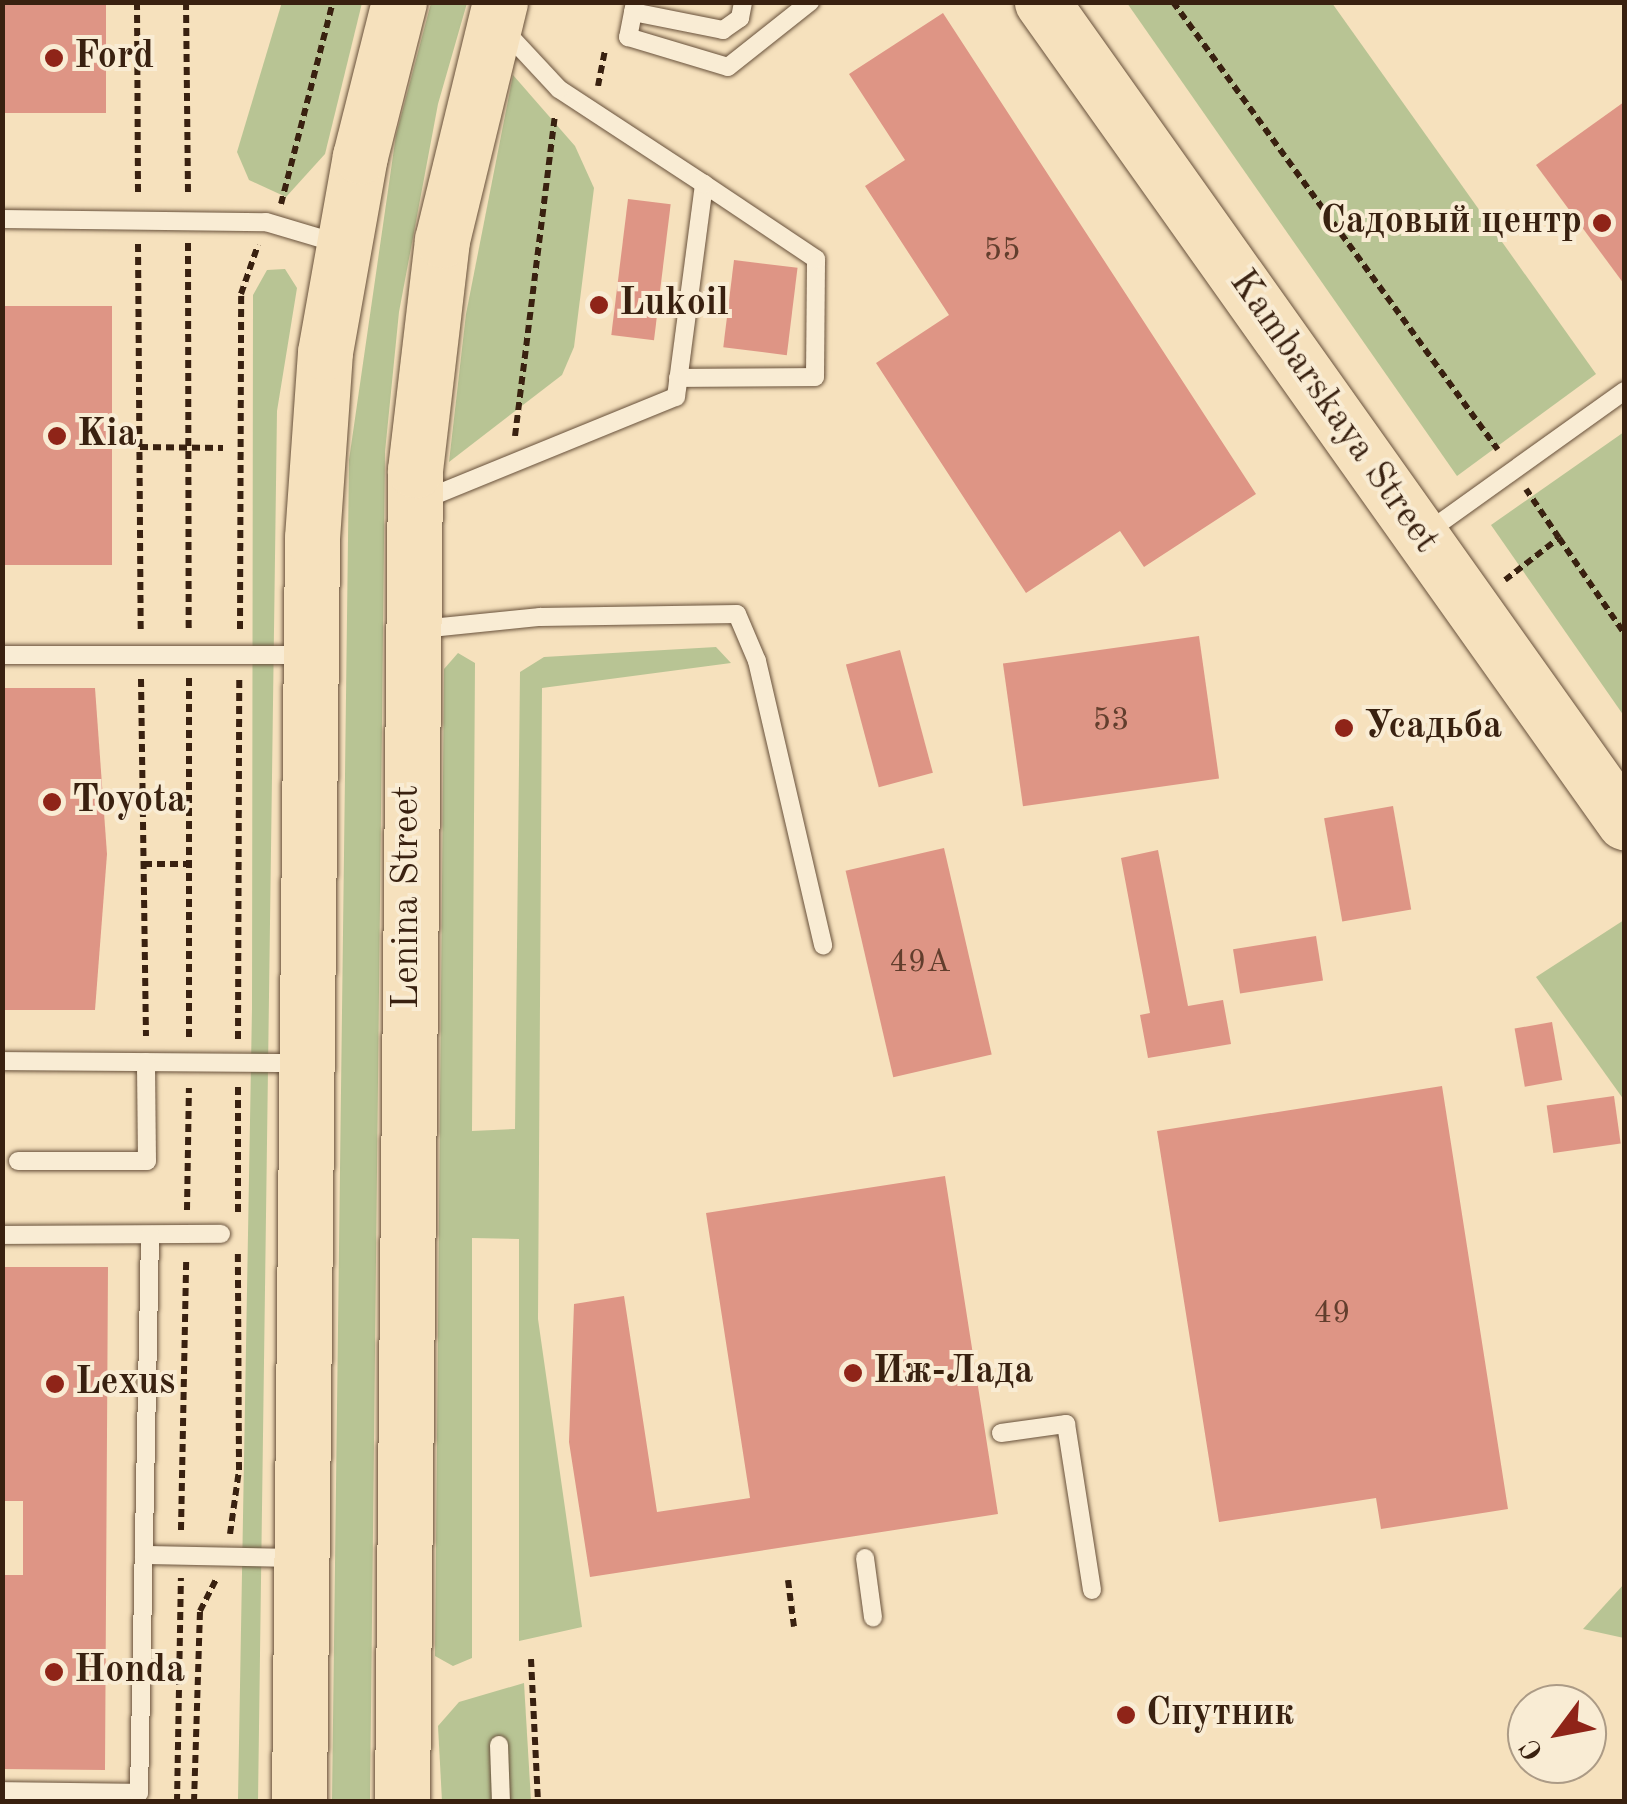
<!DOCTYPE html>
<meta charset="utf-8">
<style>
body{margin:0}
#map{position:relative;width:1627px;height:1804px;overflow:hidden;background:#f6e1bd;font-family:"Old Standard TT",serif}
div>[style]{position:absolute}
.green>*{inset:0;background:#b8c494}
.building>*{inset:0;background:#de9585;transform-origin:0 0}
.path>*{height:6px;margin-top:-3px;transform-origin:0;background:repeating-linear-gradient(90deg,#392110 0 8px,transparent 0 13px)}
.roads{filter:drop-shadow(0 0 2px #68513b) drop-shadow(0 0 2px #68513b)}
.lane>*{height:18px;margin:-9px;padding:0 9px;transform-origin:9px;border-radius:9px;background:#f9ecd4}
.primary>*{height:55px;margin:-27.5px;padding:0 27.5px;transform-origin:27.5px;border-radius:27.5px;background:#f6e1bd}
.dots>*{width:28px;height:28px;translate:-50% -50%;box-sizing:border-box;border:5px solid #f9ecd4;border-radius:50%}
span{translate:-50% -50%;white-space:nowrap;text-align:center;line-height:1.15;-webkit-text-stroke:8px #f9ecd4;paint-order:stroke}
.number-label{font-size:32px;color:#623e2d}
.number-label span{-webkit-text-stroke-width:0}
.poi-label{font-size:38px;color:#392110;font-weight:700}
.left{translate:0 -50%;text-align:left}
.right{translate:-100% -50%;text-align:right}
.street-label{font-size:38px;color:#392110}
.frame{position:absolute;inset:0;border:5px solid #392110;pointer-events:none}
.north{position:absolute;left:1507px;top:1684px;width:100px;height:100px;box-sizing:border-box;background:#f9ecd4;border:2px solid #ac9b86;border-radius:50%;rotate:238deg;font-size:28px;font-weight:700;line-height:40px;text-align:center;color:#392110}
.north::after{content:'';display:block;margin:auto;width:35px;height:45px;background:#8f2418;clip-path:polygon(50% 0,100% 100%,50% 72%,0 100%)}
</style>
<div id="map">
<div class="green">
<div style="clip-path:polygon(282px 2px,362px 3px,325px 154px,286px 197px,249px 180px,237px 152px)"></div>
<div style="clip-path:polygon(431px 3px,467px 3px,438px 104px,399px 312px,385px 452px,370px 1801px,332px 1801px,349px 460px,396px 135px)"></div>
<div style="clip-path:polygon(1127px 3px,1332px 3px,1596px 374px,1457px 476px)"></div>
<div style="clip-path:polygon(513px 75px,575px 146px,594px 188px,574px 347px,562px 375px,449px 462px,466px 314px)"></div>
<div style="clip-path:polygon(285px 269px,297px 288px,277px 411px,258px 1801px,204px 1802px,238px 1799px,252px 1008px,253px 295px,267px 270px)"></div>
<div style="clip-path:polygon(1624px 432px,1624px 716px,1491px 525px)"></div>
<div style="clip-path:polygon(716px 647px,731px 663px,542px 688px,538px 1319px,582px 1627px,519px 1641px,519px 1239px,472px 1238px,472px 1658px,453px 1666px,435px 1656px,444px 669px,458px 653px,475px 663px,472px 1131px,515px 1129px,520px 672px,544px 657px)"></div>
<div style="clip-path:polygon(1624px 920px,1624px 1100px,1536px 977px)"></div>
<div style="clip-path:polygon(1624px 1584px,1624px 1638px,1583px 1629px)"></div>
<div style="clip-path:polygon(524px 1683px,531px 1801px,442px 1801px,438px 1726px,459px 1702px)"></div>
</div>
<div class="building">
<div style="left:2px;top:2px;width:104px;height:111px"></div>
<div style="clip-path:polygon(943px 13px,1256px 494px,1144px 567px,1120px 531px,1026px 593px,876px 363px,949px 315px,865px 186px,905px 160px,849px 74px)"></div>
<div style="clip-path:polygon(1624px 102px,1624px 284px,1536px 165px)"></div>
<div style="left:628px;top:199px;width:43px;height:137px;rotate:7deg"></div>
<div style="left:734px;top:260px;width:64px;height:88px;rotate:7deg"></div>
<div style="left:2px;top:306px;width:110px;height:259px"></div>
<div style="left:1199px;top:636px;width:144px;height:198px;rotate:82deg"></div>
<div style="left:900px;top:650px;width:127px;height:56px;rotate:75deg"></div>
<div style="clip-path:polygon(2px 688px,95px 688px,107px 854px,95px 1010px,2px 1010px)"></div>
<div style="left:1393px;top:806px;width:105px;height:70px;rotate:80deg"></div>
<div style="left:944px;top:848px;width:212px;height:101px;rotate:77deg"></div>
<div style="clip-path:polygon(1158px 850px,1188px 1006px,1223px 1000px,1231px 1044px,1148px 1058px,1140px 1015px,1150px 1013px,1121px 858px)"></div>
<div style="left:1316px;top:936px;width:45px;height:84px;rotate:81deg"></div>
<div style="left:1552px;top:1022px;width:59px;height:38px;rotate:80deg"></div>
<div style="clip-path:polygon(1442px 1086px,1508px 1509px,1381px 1529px,1376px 1498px,1219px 1522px,1157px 1131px)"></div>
<div style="left:1614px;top:1096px;width:48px;height:68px;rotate:82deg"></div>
<div style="clip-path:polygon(945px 1176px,998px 1514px,590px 1577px,569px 1442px,574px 1304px,624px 1296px,657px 1512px,750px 1498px,706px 1213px)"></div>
<div style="clip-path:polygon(2px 1267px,108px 1267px,105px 1770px,2px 1769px,2px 1575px,23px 1575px,23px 1501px,2px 1501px)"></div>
</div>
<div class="path">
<div style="left:137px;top:2px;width:194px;rotate:89.7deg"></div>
<div style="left:186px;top:2px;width:193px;rotate:89.4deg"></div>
<div style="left:1173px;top:2px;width:553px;rotate:54.04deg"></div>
<div style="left:598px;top:86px;width:38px;rotate:-79deg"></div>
<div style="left:281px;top:204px;width:209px;rotate:-75.6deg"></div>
<div style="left:188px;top:243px;width:387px;rotate:89.9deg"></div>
<div style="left:138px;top:244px;width:387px;rotate:89.6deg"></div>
<div style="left:515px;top:436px;width:322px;rotate:-82.9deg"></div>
<div style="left:140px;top:447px;width:83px;rotate:0.7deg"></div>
<div style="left:1559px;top:538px;width:115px;rotate:55.6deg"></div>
<div style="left:1505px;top:580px;width:68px;rotate:-37.9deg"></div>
<div style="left:1559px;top:538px;width:59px;rotate:-124deg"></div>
<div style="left:240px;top:629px;width:335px;rotate:-89.8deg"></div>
<div style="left:241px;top:294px;width:52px;rotate:-70.9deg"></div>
<div style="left:189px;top:678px;width:362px;rotate:90deg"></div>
<div style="left:141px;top:679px;width:357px;rotate:89.2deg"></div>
<div style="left:144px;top:864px;width:45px"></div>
<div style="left:238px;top:1039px;width:362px;rotate:-89.8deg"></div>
<div style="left:238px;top:1087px;width:127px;rotate:90deg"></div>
<div style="left:187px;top:1210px;width:122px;rotate:-89.1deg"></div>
<div style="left:181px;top:1530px;width:272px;rotate:-88.9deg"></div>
<div style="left:230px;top:1534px;width:65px;rotate:-82deg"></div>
<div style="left:239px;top:1470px;width:218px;rotate:-90.3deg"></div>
<div style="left:788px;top:1580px;width:47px;rotate:82.7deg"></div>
<div style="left:531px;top:1659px;width:143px;rotate:87.2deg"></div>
<div style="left:177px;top:1802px;width:224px;rotate:-89deg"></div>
<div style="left:194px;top:1802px;width:191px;rotate:-88.2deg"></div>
<div style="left:200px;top:1611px;width:36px;rotate:-63deg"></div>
</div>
<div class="roads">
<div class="lane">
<div style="left:635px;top:2px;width:36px;rotate:101deg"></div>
<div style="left:628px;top:37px;width:104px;rotate:16.7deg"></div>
<div style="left:728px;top:67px;width:105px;rotate:-38.4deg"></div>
<div style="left:633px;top:12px;width:92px;rotate:11.3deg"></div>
<div style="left:723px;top:30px;width:21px;rotate:-35deg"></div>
<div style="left:740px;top:18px;width:16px;rotate:-79deg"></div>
<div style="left:2px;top:219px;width:264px;rotate:0.7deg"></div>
<div style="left:266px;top:222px;width:74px;rotate:16.5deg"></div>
<div style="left:678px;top:378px;width:137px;rotate:-0.4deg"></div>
<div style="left:815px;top:377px;width:118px;rotate:-89.5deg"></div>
<div style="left:816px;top:259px;width:135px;rotate:-146.2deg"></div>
<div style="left:423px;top:500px;width:273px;rotate:-22.2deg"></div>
<div style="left:676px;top:397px;width:215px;rotate:-82.5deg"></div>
<div style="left:704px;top:184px;width:173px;rotate:-146.8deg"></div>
<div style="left:559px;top:89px;width:82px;rotate:-133deg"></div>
<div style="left:1426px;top:533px;width:244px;rotate:-35.6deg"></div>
<div style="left:421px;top:629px;width:120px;rotate:-5.8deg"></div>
<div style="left:540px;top:617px;width:197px;rotate:-0.9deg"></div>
<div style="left:737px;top:614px;width:51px;rotate:66.9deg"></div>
<div style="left:757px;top:661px;width:292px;rotate:76.9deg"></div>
<div style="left:2px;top:655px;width:304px"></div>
<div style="left:2px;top:1061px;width:300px;rotate:0.4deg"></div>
<div style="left:18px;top:1161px;width:129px"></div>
<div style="left:147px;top:1161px;width:99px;rotate:-90.6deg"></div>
<div style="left:2px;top:1235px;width:219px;rotate:-0.3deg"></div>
<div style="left:1001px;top:1433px;width:66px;rotate:-7.9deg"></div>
<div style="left:1066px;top:1424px;width:168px;rotate:81.1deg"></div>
<div style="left:144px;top:1555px;width:154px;rotate:1.1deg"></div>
<div style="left:865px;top:1558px;width:60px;rotate:82.3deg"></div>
<div style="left:499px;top:1745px;width:57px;rotate:88deg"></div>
<div style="left:2px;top:1791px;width:137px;rotate:0.8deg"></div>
<div style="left:139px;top:1793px;width:558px;rotate:-88.87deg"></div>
</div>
<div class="primary">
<div style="left:1042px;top:2px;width:1006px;rotate:54.63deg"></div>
<div style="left:299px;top:1802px;width:1264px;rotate:-89.41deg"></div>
<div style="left:312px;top:538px;width:186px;rotate:-86deg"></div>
<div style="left:325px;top:352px;width:199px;rotate:-79.9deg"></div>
<div style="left:360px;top:156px;width:159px;rotate:-75.8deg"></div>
<div style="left:402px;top:1802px;width:1332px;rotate:-89.44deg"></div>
<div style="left:415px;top:470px;width:232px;rotate:-83.3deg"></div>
<div style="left:442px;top:240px;width:245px;rotate:-76.3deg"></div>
</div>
</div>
<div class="dots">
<div style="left:54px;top:58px;background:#8f2418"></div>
<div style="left:1602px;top:223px;background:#8f2418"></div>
<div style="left:599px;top:305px;background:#8f2418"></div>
<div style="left:57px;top:436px;background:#8f2418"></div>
<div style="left:1344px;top:728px;background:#8f2418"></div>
<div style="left:52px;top:802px;background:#8f2418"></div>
<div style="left:853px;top:1373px;background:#8f2418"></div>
<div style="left:55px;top:1384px;background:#8f2418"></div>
<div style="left:54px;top:1672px;background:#8f2418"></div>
<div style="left:1126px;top:1715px;background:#8f2418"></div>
</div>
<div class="number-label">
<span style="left:1002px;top:251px">55</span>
<span style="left:1111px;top:721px">53</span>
<span style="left:920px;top:963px">49А</span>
<span style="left:1332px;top:1314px">49</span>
</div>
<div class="poi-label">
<span class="left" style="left:74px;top:58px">Ford</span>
<span class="right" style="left:1582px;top:223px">Садовый центр</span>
<span class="left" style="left:619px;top:305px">Lukoil</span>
<span class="left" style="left:77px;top:436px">Kia</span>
<span class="left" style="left:1364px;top:728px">Усадьба</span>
<span class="left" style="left:72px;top:802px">Toyota</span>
<span class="left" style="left:873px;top:1373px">Иж-Лада</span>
<span class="left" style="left:75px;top:1384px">Lexus</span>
<span class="left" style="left:74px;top:1672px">Honda</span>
<span class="left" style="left:1146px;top:1715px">Спутник</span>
</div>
<div class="street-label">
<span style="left:1333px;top:412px;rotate:55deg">Kambarskaya Street</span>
<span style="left:408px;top:897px;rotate:-90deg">Lenina Street</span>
</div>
<div class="frame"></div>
<div class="north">С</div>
</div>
